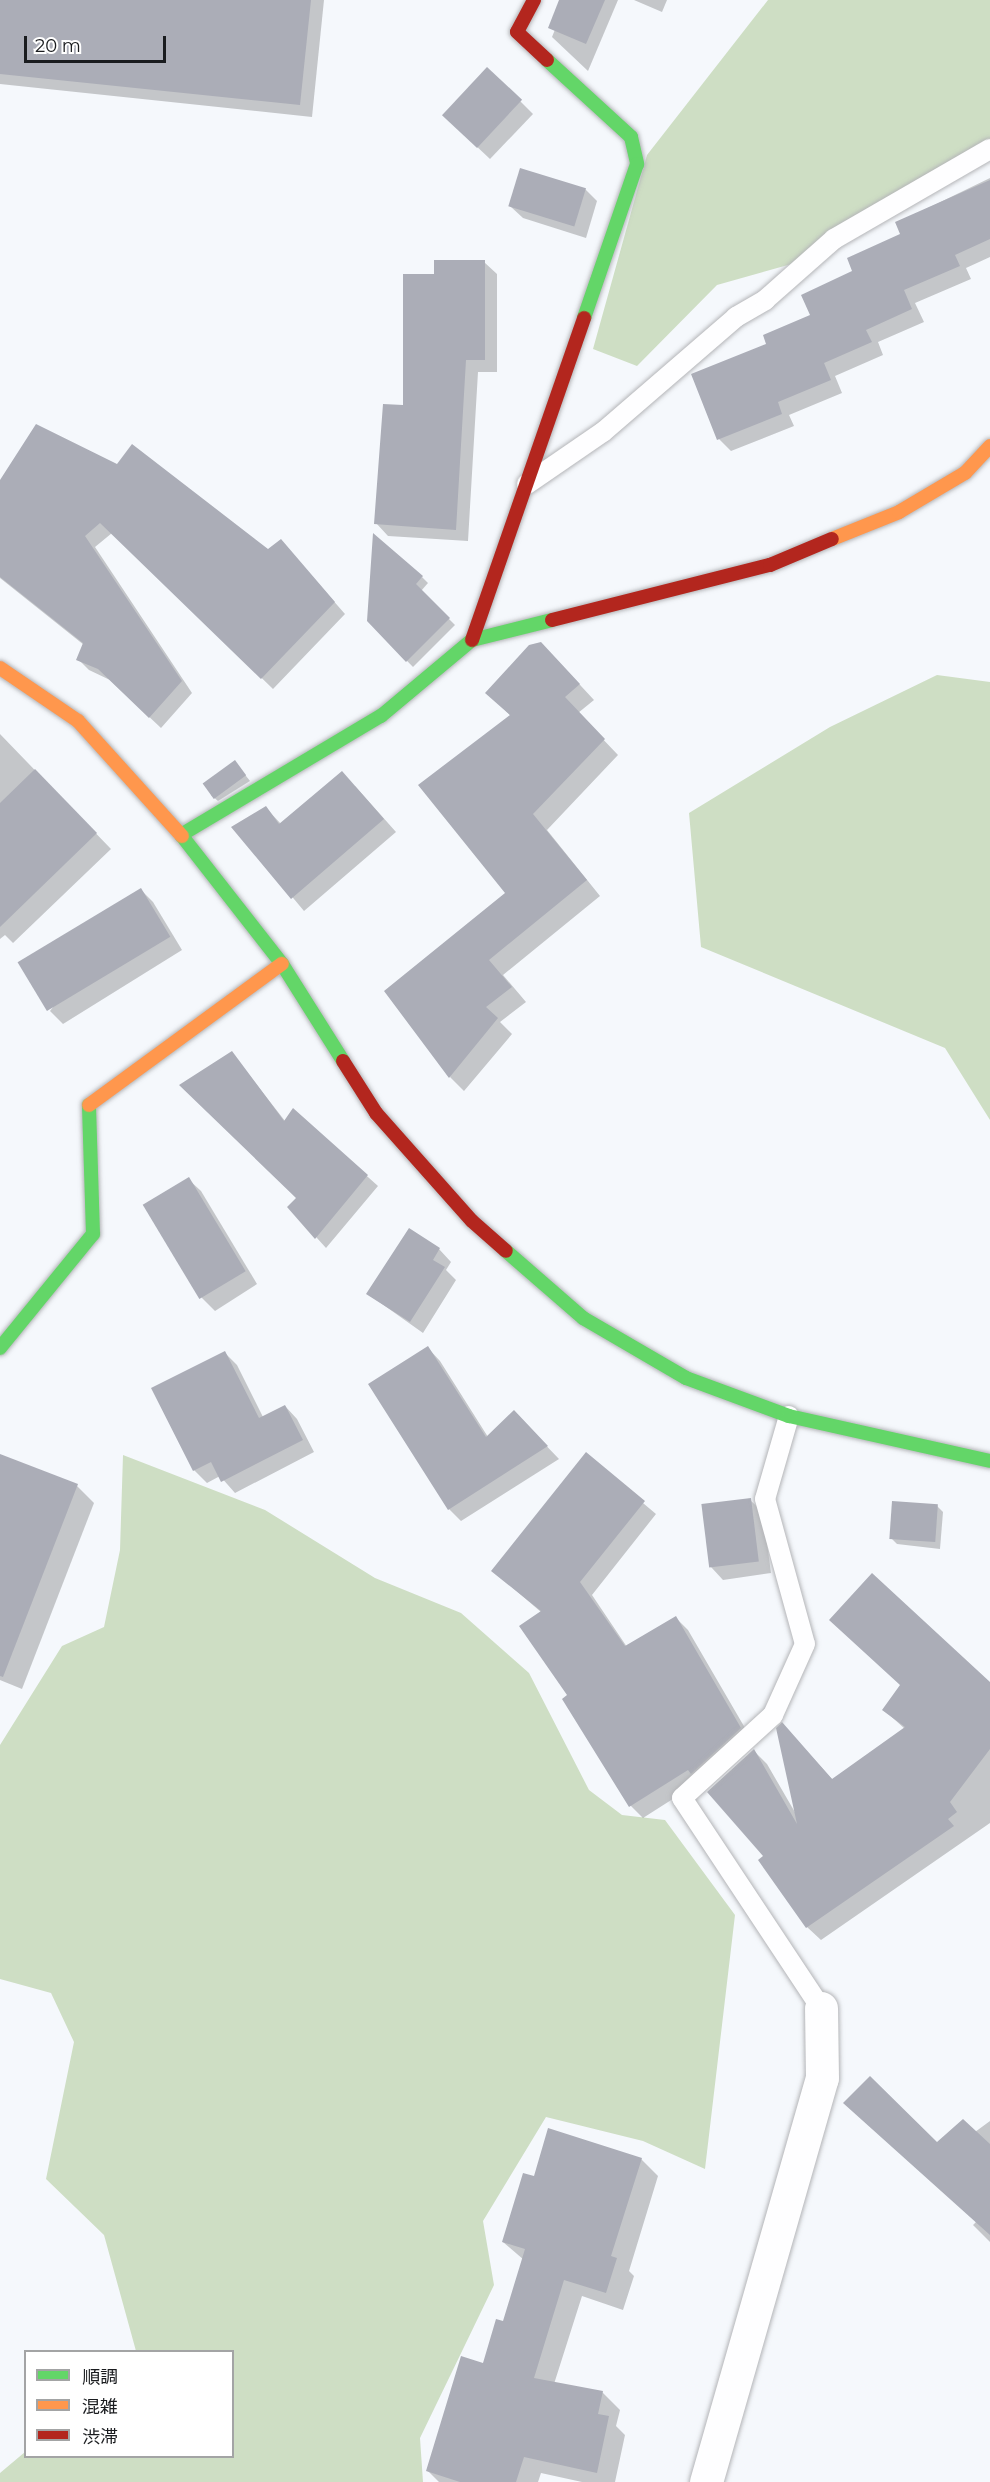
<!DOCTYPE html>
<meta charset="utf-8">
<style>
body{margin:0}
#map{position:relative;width:990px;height:2482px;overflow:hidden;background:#f5f8fc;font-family:Montserrat,"Noto Sans JP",sans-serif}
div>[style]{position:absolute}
.forest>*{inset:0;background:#cedec4}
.shadow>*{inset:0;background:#0003}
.building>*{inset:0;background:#abadb7;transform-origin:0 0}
.roads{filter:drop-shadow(0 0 2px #b4b5b8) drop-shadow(0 0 2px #b4b5b8)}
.lane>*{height:20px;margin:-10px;padding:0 10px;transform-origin:10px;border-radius:10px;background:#fefeff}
.street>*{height:33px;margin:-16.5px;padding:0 16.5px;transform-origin:16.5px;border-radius:16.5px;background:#fefeff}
.fast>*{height:14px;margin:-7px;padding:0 7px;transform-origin:7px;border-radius:7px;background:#63d668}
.slow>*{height:14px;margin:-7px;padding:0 7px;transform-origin:7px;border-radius:7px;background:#ff974d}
.jam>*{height:14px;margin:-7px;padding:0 7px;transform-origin:7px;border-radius:7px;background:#b3261e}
span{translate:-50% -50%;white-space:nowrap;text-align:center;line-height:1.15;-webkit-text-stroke:6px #fff;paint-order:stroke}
.legend{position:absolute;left:24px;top:2350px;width:210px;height:108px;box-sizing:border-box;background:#fff;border:2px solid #a3a4a5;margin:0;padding:8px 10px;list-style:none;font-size:18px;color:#1a1c1f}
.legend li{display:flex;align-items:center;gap:12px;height:30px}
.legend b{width:30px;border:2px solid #a3a4a5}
.scale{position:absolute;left:24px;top:36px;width:142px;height:27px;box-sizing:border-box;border:3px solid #1a1c1f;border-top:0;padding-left:8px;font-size:18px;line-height:21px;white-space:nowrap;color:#1a1c1f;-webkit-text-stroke:4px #fff;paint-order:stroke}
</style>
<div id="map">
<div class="forest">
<div style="clip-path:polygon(768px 0,990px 0,990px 140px,813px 258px,717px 285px,637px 366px,593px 349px,647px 155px)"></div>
<div style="clip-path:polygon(937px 675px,990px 682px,990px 1120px,945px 1048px,701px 947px,689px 813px,830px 727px)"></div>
<div style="clip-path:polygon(123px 1455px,265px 1510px,375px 1578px,461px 1613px,529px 1673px,589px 1790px,622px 1815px,665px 1820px,735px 1915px,705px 2169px,643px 2141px,546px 2117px,483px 2221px,494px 2285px,420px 2438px,423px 2482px,0 2482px,0 2473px,25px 2452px,26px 2456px,232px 2456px,232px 2352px,136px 2351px,104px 2235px,46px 2179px,74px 2042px,51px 1993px,0 1979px,0 1745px,62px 1646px,104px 1627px,120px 1550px)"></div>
</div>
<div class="shadow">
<div style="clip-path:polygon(0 0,324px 0,312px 117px,0 84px)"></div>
<div style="clip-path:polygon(567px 0,618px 0,588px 71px,552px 37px)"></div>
<div style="clip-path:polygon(634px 0,667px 0,662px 12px)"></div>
<div style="clip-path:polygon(520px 101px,533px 114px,490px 159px,456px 127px)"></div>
<div style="clip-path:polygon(990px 178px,990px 257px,966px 268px,971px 279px,915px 303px,924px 322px,878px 342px,883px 355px,835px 376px,842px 393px,789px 415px,794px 426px,731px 451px,719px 439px,768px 345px,812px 315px,854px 272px,902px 235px,897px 223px)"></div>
<div style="clip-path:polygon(585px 189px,597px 201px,586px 238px,523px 218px,510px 206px)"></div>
<div style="clip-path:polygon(484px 262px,497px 274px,497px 372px,478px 372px,468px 541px,388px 536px,376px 523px,436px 275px)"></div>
<div style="clip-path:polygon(0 482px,268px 551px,281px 541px,345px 614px,273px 689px,112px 533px,95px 547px,192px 693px,161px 728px,110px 680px,89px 670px,78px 659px,84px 645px,0 578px)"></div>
<div style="clip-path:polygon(422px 577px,428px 583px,421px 591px,455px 625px,413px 667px,368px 621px)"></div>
<div style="clip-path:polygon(556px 659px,594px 700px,578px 713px,618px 755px,547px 830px,600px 896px,503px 975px,526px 1002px,500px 1022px,512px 1034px,464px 1091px,450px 1077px,507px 893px,511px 716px,487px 693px)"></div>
<div style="clip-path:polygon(0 734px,111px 849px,13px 943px,5px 935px,0 939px)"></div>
<div style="clip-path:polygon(235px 762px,250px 781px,218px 801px,211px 795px)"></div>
<div style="clip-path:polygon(355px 786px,396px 832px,304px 911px,234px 827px,266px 808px,281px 824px)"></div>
<div style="clip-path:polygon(141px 890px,153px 902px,182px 950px,63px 1024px,50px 1011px)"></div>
<div style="clip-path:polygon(232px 1053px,285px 1121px,293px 1110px,378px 1186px,326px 1248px,289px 1207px,298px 1198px)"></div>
<div style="clip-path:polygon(188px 1179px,201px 1191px,257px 1284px,215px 1311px,202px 1298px,145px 1205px)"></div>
<div style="clip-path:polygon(439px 1249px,451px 1262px,446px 1270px,456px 1280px,423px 1333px,368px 1294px)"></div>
<div style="clip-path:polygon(428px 1348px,440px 1361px,488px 1437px,514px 1412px,559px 1459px,461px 1521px,449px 1509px)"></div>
<div style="clip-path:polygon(225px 1353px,237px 1365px,263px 1417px,285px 1406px,297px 1419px,314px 1452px,235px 1493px,220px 1476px,207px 1483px,194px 1470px,153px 1389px)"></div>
<div style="clip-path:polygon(586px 1455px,656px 1514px,592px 1595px,627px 1647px,676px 1618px,688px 1630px,752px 1740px,701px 1781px,643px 1818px,631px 1806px,569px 1696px,541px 1612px,493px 1571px)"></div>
<div style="clip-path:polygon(0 1456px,77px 1486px,94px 1503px,22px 1689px,0 1680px)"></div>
<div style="clip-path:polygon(750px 1500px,763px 1512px,771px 1573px,723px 1580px,711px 1567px)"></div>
<div style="clip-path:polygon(937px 1506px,943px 1512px,940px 1549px,897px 1544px,891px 1538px)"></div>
<div style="clip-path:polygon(990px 1683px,990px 1823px,821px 1940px,807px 1927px,766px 1856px,754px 1751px,767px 1764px,796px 1814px,782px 1724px,833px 1780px,905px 1729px,884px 1710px)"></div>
<div style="clip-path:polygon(990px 2121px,990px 2242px,973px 2225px,976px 2222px,937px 2144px,975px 2132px)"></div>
<div style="clip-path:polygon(641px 2159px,658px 2176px,629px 2271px,634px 2276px,623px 2310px,582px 2296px,554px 2384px,602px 2392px,620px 2410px,616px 2426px,625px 2435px,615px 2482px,582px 2482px,541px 2473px,538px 2482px,439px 2482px,428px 2471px,504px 2323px,524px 2260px,503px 2242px,535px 2178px)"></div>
</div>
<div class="building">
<div style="clip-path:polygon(0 0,311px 0,300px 105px,0 74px)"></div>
<div style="clip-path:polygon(559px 0,605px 0,586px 44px,548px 28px)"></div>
<div style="left:487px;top:67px;width:48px;height:66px;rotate:43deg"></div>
<div style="left:520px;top:168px;width:69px;height:40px;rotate:17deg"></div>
<div style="clip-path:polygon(990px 180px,990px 239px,955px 255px,960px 266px,904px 290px,912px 309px,866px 330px,872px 342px,824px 363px,831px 380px,778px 402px,782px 414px,717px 440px,691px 374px,766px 344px,763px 335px,810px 315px,801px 295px,852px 271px,847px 258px,900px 234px,895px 222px)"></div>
<div style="clip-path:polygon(434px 260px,485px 260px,485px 360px,466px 360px,456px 530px,374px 524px,383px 404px,403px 405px,403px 274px,434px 274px)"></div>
<div style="clip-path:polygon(36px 424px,117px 464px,132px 444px,268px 549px,281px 539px,335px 602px,261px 679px,100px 523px,85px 536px,182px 681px,149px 718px,98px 669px,76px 660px,83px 643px,0 577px,0 480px)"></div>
<div style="clip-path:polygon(373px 533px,423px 576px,416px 584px,450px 618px,406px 662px,367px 621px)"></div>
<div style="clip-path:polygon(541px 642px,580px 684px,565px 697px,605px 739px,533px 814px,587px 880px,489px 960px,512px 987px,486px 1007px,498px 1018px,449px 1078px,384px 991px,505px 893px,418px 785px,510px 715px,485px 693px,529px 645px)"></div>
<div style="left:235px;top:760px;width:19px;height:40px;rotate:54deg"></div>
<div style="clip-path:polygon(35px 769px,97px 833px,0 927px,0 803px)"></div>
<div style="clip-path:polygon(342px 771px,384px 819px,291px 899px,231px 827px,266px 806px,279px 824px)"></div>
<div style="left:141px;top:888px;width:57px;height:144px;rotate:59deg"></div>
<div style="clip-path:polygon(232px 1051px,284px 1121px,293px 1108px,368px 1175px,315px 1239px,287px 1207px,296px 1198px,179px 1085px)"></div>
<div style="left:189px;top:1177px;width:110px;height:54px;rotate:59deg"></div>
<div style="clip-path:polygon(409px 1228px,440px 1248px,433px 1260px,445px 1267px,410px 1322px,366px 1294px)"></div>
<div style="clip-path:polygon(428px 1346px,486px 1437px,514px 1410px,548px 1446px,448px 1510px,368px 1384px)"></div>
<div style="clip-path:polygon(225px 1351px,259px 1418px,285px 1405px,303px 1440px,221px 1482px,211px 1462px,193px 1471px,151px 1388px)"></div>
<div style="clip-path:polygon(586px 1452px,645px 1501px,580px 1582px,625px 1646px,676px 1616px,741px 1728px,691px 1774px,688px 1770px,629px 1807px,562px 1699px,567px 1695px,519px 1626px,541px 1611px,491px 1571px)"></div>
<div style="clip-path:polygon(0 1454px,78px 1484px,3px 1677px,0 1676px)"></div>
<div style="left:751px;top:1498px;width:64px;height:50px;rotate:83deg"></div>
<div style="left:892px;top:1501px;width:46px;height:38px;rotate:4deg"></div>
<div style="clip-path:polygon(872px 1573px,990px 1682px,990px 1749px,950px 1802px,957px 1812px,948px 1819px,954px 1826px,806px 1928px,758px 1860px,763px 1856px,707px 1792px,754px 1749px,797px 1824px,776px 1728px,782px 1722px,832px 1779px,905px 1727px,882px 1710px,900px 1685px,829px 1620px)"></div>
<div style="clip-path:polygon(870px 2076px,937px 2142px,963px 2119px,990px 2144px,990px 2235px,843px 2103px)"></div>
<div style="clip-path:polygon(548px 2128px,642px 2158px,611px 2256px,617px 2258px,606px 2293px,564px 2280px,534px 2378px,603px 2391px,598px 2414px,609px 2416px,597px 2473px,524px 2457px,516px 2482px,460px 2482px,426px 2471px,461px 2356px,483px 2363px,496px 2319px,503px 2321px,525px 2249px,502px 2242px,523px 2173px,534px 2176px)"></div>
</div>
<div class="roads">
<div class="lane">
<div style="left:527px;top:484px;width:92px;rotate:-34.4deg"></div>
<div style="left:603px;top:432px;width:176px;rotate:-40.8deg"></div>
<div style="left:736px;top:317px;width:34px;rotate:-30deg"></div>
<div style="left:765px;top:300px;width:92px;rotate:-41.5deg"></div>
<div style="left:834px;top:239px;width:180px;rotate:-30deg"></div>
<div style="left:789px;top:1416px;width:86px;rotate:106.1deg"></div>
<div style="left:765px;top:1499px;width:150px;rotate:74.6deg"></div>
<div style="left:805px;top:1644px;width:78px;rotate:114.3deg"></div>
<div style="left:773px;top:1715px;width:123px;rotate:137.6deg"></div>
<div style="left:682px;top:1798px;width:252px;rotate:56.5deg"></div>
</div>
<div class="street">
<div style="left:706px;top:2482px;width:420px;rotate:-74deg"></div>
<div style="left:822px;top:2078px;width:70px;rotate:-90.8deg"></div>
</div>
<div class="fast">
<div style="left:547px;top:60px;width:114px;rotate:42.5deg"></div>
<div style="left:631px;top:137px;width:28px;rotate:77deg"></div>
<div style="left:637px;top:164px;width:163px;rotate:109deg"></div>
<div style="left:181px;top:835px;width:233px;rotate:-30.8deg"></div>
<div style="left:381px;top:716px;width:119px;rotate:-39.9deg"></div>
<div style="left:472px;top:640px;width:82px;rotate:-14deg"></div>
<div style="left:182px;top:836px;width:162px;rotate:52deg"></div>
<div style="left:282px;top:964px;width:115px;rotate:57.8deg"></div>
<div style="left:506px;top:1251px;width:102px;rotate:41deg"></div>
<div style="left:583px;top:1318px;width:119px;rotate:30.2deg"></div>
<div style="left:686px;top:1378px;width:110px;rotate:20.3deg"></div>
<div style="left:789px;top:1416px;width:206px;rotate:12.6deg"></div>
<div style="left:0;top:1348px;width:147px;rotate:-50.8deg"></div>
<div style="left:93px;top:1234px;width:129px;rotate:-91.8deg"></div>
</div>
<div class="slow">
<div style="left:832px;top:539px;width:72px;rotate:-21.9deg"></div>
<div style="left:899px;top:512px;width:77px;rotate:-30.6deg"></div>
<div style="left:965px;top:473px;width:37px;rotate:-47deg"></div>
<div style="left:0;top:668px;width:94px;rotate:34.2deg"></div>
<div style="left:78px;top:721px;width:155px;rotate:47.9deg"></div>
<div style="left:89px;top:1105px;width:239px;rotate:-36.2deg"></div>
</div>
<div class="jam">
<div style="left:534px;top:0;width:36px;rotate:118deg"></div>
<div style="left:517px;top:32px;width:41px;rotate:43deg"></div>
<div style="left:552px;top:620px;width:225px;rotate:-14.2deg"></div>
<div style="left:770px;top:565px;width:67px;rotate:-22.8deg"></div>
<div style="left:472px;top:640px;width:341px;rotate:-70.8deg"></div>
<div style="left:343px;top:1061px;width:62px;rotate:57.6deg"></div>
<div style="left:376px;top:1113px;width:144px;rotate:48.4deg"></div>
<div style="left:472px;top:1221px;width:45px;rotate:41.4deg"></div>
</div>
</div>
<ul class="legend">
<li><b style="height:8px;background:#63d668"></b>順調</li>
<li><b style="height:8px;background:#ff974d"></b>混雑</li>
<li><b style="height:8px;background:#b3261e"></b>渋滞</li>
</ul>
<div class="scale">20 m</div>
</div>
